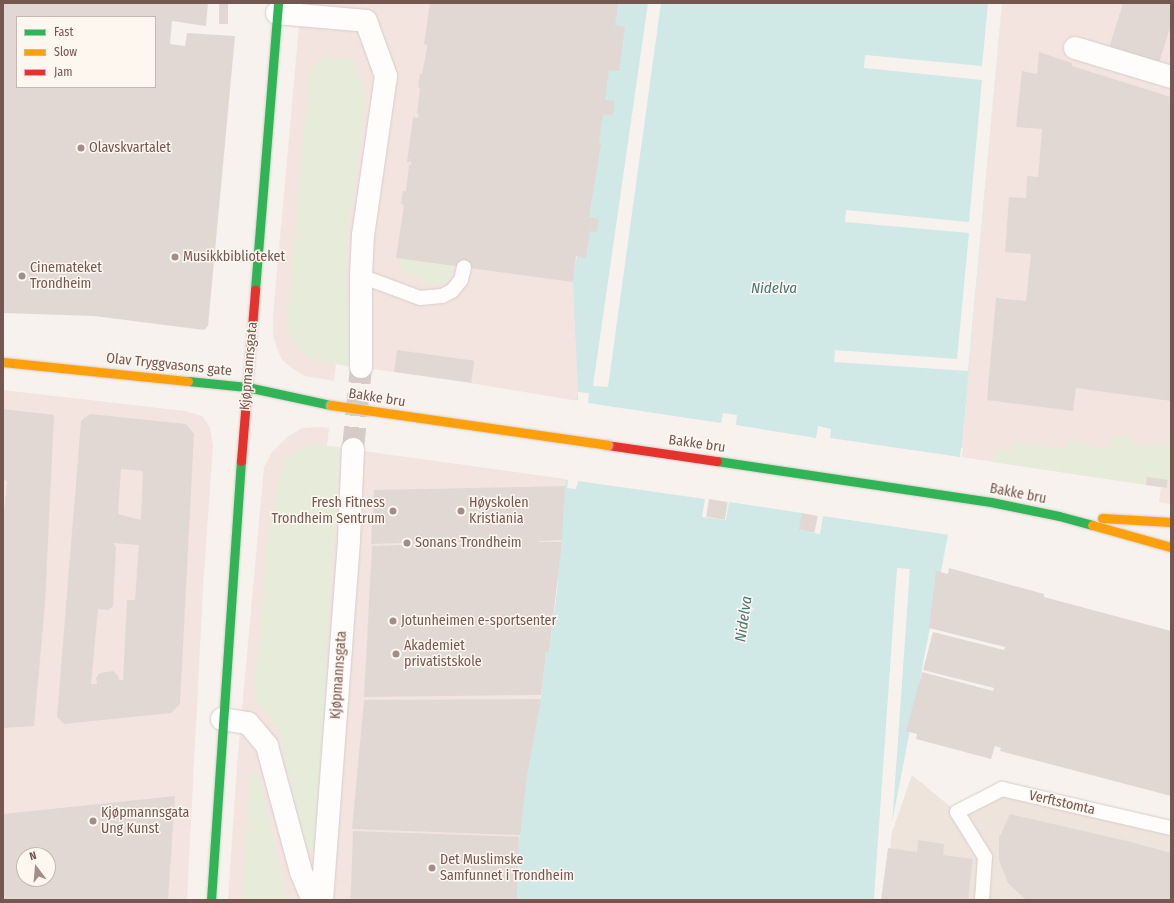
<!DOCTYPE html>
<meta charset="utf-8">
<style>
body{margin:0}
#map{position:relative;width:1174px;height:903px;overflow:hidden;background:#f7f2ee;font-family:"Fira Sans Condensed",sans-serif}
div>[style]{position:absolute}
.residential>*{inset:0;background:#efe4dc}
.commercial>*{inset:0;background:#f4e4e0}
.green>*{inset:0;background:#e7ecda}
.water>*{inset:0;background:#d0e8e6}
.pier>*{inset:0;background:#f7f2ee;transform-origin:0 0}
.building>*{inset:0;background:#e1d8d3;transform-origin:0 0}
.street-tunnel>*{height:22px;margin-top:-11px;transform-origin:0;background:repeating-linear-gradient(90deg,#d6cbc6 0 22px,transparent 0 33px)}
.roads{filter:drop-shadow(0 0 1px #d6ceca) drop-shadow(0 0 1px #d6ceca)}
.lane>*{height:14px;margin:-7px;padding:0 7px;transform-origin:7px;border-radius:7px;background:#fefdfc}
.street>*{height:22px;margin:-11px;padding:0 11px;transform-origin:11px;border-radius:11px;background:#fefdfc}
.fast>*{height:9px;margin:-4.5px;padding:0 4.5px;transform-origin:4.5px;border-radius:4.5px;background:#30b455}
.slow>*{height:9px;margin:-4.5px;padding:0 4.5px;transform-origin:4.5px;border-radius:4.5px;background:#ff9f0a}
.jam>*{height:9px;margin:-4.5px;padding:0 4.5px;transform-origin:4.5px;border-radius:4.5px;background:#e5322d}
.bridges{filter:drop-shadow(0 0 1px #d7ceca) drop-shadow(0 0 1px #d7ceca)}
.slow-bridge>*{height:9px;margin:-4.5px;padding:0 4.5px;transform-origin:4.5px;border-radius:4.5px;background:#ff9f0a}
.dots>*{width:11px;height:11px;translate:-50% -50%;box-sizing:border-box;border:2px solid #fef7f0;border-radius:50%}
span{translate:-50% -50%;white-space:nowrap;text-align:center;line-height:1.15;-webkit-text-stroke:3px #fef7f0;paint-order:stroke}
.poi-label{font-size:14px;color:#74574f}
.left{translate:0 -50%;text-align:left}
.right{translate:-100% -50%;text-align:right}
.street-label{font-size:14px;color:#74574f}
.water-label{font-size:15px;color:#447677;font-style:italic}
.frame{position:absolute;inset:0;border:4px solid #74574f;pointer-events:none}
.legend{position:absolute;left:16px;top:16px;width:140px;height:72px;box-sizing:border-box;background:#fef7f0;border:1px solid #c7b7b0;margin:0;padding:5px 7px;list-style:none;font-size:12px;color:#74574f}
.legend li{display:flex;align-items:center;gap:8px;height:20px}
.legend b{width:20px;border:1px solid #c7b7b0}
.north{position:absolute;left:16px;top:847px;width:40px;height:40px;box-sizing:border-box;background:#fef7f0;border:1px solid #c7b7b0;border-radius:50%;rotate:344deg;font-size:11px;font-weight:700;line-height:16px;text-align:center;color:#74574f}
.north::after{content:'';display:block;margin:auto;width:14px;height:18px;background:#a28d87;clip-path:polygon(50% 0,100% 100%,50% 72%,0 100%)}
</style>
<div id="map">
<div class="residential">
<div style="clip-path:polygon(912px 775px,957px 812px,1002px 789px,1171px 828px,1171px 900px,880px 900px,888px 843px)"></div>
</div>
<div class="commercial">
<div style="clip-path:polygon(301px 3px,614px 3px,576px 256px,578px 401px,470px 383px,336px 364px,334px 381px,305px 376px,292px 368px,282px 360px,277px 349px,273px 335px,273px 316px)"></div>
<div style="clip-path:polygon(1002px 3px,1171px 3px,1171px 504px,1159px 502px,1161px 487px,961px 457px)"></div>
<div style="clip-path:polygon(evenodd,3px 390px,185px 411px,202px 416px,210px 427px,213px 445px,203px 588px,187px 900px,3px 900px,3px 390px,24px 855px,48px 855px,48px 879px,24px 879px,24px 855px)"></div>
<div style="clip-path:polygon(321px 427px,329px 428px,327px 446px,566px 479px,562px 542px,549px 652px,546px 652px,512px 900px,228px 900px,237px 764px,264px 467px,272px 452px,287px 437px,302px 428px)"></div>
</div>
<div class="green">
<div style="clip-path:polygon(324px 56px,353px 60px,367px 97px,349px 223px,347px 277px,349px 366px,309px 359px,295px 346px,287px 328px,309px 70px)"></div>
<div style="clip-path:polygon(396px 258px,453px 266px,450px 277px,445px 284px,427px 284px,402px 270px)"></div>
<div style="clip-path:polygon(1111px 435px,1133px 436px,1133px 444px,1151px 447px,1151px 443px,1171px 446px,1171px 462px,1167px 488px,993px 462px,995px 449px,1010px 451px,1011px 442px,1066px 449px,1067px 440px,1088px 443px,1088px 446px,1108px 449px)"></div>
<div style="clip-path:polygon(311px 444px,340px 447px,315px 850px,306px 849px,278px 730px,254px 698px,268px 533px,283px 460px)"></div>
<div style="clip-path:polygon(250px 772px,259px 773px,287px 900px,242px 900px)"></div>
</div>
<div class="water">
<div style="clip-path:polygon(614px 3px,1002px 3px,961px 457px,948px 535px,888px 843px,880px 900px,512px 900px,527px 776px,541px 695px,546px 652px,549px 652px,557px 591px,565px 486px,578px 392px,573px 282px)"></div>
</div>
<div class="pier">
<div style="clip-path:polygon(648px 3px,661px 3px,608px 387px,593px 386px)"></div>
<div style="clip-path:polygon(988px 3px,1002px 3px,968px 371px,834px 362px,835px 350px,957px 359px,969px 233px,845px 222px,846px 210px,969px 222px,982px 80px,864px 68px,865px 55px,982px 66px)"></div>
<div style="clip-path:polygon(578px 392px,589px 393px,588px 403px,721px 423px,723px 413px,737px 415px,736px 425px,816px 438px,818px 426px,831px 429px,830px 438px,960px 457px,961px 448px,963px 448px,950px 535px,823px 516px,820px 534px,800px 530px,802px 513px,729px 502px,726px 520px,702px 517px,705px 499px,578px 481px,576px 489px,567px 488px,568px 480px,564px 479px,576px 400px,578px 400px)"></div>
<div style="left:897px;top:568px;width:13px;height:337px;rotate:4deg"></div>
</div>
<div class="building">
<div style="clip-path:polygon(evenodd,3px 3px,208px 3px,206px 26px,172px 21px,170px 44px,185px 46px,187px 33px,235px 36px,208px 326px,204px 330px,94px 316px,3px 313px,3px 3px,17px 17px,155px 17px,155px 87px,17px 87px,17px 17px)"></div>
<div style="left:219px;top:3px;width:9px;height:21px"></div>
<div style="clip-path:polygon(430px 3px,618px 3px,615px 25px,625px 27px,619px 71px,609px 70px,605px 100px,615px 101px,613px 115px,603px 114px,599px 143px,601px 144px,589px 217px,599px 219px,597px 232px,590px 231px,586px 258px,576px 256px,573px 282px,396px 258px,404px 205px,401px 204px,403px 191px,406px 191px,409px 165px,411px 165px,411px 162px,407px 162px,413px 117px,418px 118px,419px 114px,417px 114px,420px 88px,418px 87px,420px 74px,422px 74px,427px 48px,427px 45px,424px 44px)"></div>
<div style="clip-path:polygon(1123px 3px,1171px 3px,1171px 25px,1158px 66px,1108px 51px)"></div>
<div style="clip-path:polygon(1039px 52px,1072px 63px,1072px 66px,1171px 97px,1171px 401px,1076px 388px,1073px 411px,987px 400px,996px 298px,1026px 301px,1031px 254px,1005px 252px,1009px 197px,1026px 198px,1027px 176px,1038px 177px,1042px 129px,1016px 127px,1022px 71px,1037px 74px)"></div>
<div style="left:397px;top:350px;width:78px;height:22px;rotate:8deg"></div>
<div style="clip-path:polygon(3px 409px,54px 415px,45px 604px,34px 726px,3px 728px,3px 524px,7px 481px,3px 480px)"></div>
<div style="clip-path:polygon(evenodd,90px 414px,186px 424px,194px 434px,180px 704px,171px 713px,64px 724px,57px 717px,81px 421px,90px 414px,121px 469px,143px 471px,141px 520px,118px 514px,121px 469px,90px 414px,113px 543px,139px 545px,135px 600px,127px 600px,123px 680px,119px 680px,118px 676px,113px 671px,100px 673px,96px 678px,97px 684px,91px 684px,98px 609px,109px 610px,113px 606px,116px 547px,113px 543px)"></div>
<div style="left:1147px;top:477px;width:21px;height:8px;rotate:8deg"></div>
<div style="clip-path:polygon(evenodd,565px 486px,562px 540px,539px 541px,539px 542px,562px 542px,549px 652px,546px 652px,541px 695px,364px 697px,372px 546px,403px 545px,403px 543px,371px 544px,374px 490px,565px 486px,448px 542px,494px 542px,494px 543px,448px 545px,448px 542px)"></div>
<div style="left:709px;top:499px;width:19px;height:18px;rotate:9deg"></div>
<div style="left:802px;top:513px;width:16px;height:17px;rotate:11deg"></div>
<div style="clip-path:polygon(949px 568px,1044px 594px,1044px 597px,1171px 631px,1171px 796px,1000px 751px,1001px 748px,995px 746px,991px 759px,916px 739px,917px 734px,906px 731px,922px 672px,993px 691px,994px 688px,923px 670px,933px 632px,1004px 650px,1005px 647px,929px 628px,936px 571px,948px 574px)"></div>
<div style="clip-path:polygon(541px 699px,527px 776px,520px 835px,352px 829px,364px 700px)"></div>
<div style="clip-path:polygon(evenodd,175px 796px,168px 900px,3px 900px,3px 814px,175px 796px,24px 855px,48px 855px,48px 879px,24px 879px,24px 855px)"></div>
<div style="clip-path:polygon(1010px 814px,1127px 841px,1171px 853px,1171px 900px,1025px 899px,1008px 883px,999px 860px,999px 838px)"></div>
<div style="left:353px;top:831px;width:166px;height:69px;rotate:2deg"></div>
<div style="clip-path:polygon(918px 840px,944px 844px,943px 855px,973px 859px,968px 900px,881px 900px,888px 848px,917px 852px)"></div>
</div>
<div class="street-tunnel">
<div style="left:353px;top:449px;width:82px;rotate:-84.4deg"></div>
</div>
<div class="roads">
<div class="lane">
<div style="left:361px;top:276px;width:63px;rotate:20.4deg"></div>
<div style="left:420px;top:298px;width:22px;rotate:-5deg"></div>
<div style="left:442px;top:296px;width:11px;rotate:-27deg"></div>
<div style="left:452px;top:291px;width:14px;rotate:-51deg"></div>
<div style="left:461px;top:280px;width:13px;rotate:-77deg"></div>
<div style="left:982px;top:900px;width:43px;rotate:-86deg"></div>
<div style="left:985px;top:857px;width:53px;rotate:-121.9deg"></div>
<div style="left:957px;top:812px;width:51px;rotate:-27.1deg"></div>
<div style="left:1002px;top:789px;width:173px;rotate:13deg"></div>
</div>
<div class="street">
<div style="left:277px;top:13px;width:89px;rotate:5.1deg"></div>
<div style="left:366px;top:21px;width:59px;rotate:70deg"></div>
<div style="left:386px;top:76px;width:161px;rotate:98.2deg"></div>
<div style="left:363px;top:235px;width:41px;rotate:92.8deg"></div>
<div style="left:361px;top:276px;width:91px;rotate:90deg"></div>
<div style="left:1075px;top:48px;width:100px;rotate:16.8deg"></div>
<div style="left:222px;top:719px;width:26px;rotate:9deg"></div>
<div style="left:248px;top:723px;width:30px;rotate:50deg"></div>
<div style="left:267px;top:746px;width:131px;rotate:74.9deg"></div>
<div style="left:301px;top:872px;width:30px;rotate:67deg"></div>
<div style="left:322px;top:900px;width:363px;rotate:-85.7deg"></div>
<div style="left:349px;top:538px;width:89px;rotate:-87.4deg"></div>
</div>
<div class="fast">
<div style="left:255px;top:290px;width:288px;rotate:-85.4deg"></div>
<div style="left:188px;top:381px;width:59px;rotate:5.8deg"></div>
<div style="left:247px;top:387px;width:86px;rotate:12.1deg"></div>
<div style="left:717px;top:461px;width:277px;rotate:8.5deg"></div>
<div style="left:991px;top:502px;width:69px;rotate:11.6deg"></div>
<div style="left:1059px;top:516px;width:34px;rotate:15deg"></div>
<div style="left:211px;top:900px;width:440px;rotate:-86.1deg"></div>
</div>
<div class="slow">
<div style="left:3px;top:362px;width:186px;rotate:5.9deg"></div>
<div style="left:1102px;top:518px;width:69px;rotate:3.3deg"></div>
<div style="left:1092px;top:525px;width:82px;rotate:15.6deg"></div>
</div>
<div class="jam">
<div style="left:607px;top:445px;width:111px;rotate:8.3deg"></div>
<div style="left:241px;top:461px;width:172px;rotate:-85.3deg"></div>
</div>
</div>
<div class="bridges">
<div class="slow-bridge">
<div style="left:331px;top:405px;width:279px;rotate:8.2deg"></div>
</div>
</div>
<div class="dots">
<div style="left:81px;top:148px;background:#a28d87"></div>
<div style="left:175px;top:257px;background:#a28d87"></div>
<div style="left:22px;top:276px;background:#a28d87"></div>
<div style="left:393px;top:511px;background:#a28d87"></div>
<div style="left:461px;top:511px;background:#a28d87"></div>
<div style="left:407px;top:543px;background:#a28d87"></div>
<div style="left:393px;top:621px;background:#a28d87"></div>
<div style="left:396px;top:654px;background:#a28d87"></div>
<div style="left:93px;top:821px;background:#a28d87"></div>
<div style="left:432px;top:868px;background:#a28d87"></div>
</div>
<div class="poi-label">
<span class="left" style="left:89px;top:148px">Olavskvartalet</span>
<span class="left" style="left:183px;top:257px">Musikkbiblioteket</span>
<span class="left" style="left:30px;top:276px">Cinemateket<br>Trondheim</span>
<span class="right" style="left:385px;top:511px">Fresh Fitness<br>Trondheim Sentrum</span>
<span class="left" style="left:469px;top:511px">Høyskolen<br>Kristiania</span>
<span class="left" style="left:415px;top:543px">Sonans Trondheim</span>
<span class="left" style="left:401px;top:621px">Jotunheimen e-sportsenter</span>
<span class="left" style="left:404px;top:654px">Akademiet<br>privatistskole</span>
<span class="left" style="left:101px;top:821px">Kjøpmannsgata<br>Ung Kunst</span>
<span class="left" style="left:440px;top:868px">Det Muslimske<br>Samfunnet i Trondheim</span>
</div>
<div class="street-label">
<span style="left:169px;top:365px;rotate:6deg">Olav Tryggvasons gate</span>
<span style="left:249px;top:366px;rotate:-85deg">Kjøpmannsgata</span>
<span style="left:377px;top:398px;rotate:9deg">Bakke bru</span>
<span style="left:697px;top:444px;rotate:8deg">Bakke bru</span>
<span style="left:1018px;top:494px;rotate:11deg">Bakke bru</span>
<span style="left:339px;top:675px;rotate:-86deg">Kjøpmannsgata</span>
<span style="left:1062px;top:803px;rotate:13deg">Verftstomta</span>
</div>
<div class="water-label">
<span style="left:774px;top:289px">Nidelva</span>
<span style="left:744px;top:619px;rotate:-82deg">Nidelva</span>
</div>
<div class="frame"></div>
<ul class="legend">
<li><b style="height:5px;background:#30b455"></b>Fast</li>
<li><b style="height:5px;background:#ff9f0a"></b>Slow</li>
<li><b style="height:5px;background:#e5322d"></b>Jam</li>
</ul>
<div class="north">N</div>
</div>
